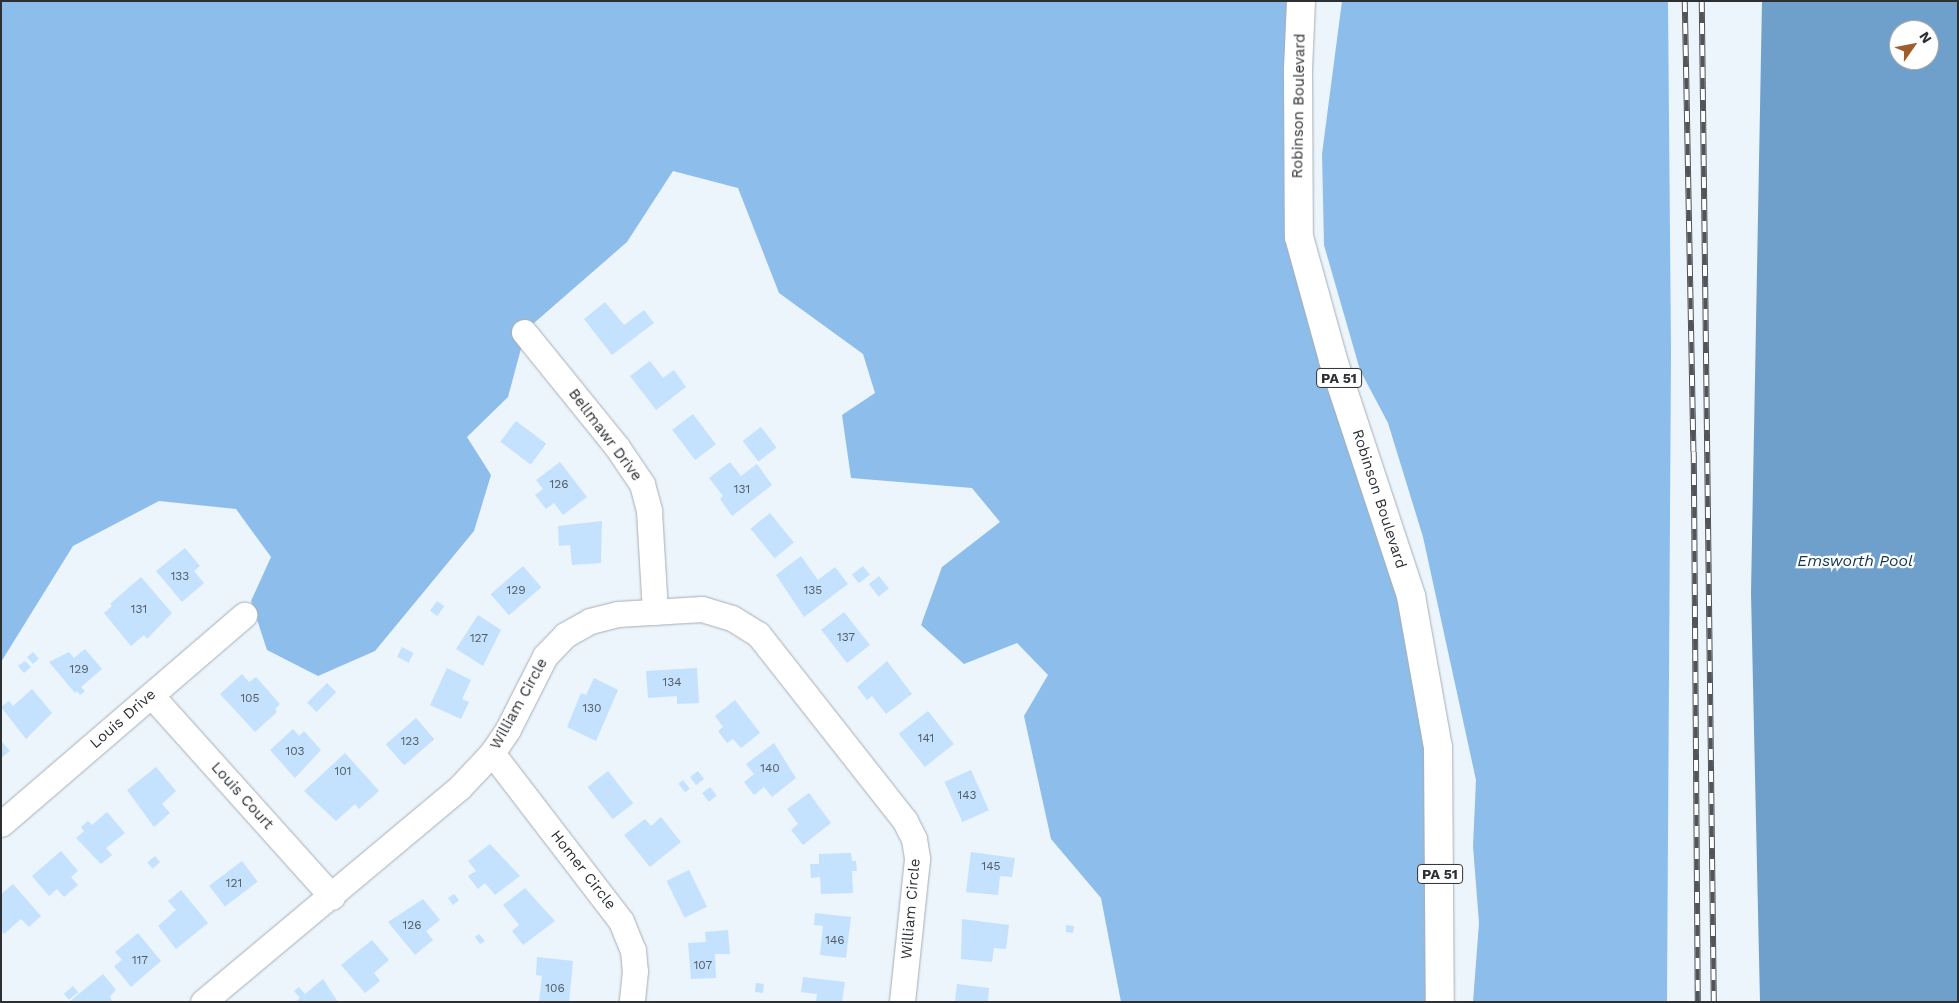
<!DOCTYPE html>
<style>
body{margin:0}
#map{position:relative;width:1959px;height:1003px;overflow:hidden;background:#ecf4fc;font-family:"Work Sans",sans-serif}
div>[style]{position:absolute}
.forest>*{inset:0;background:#8dbeeb}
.water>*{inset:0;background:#6f9fcb}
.building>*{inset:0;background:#c4e2fd;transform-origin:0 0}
.roads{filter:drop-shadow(0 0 1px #a7aeb5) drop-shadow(0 0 1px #a7aeb5)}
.minor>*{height:25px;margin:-12.5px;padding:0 12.5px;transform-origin:12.5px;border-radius:12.5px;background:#fff}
.primary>*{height:28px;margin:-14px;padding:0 14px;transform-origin:14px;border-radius:14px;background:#fff}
.rail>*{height:5.5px;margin-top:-2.75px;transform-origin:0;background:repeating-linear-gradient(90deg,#fff 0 11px,#515559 0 22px);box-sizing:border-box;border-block:1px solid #515559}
span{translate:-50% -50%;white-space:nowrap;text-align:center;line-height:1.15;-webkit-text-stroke:4.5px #fff;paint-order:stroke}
.number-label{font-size:12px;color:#535c66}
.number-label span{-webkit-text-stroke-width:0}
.shield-label span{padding:1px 4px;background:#fff;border:1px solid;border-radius:4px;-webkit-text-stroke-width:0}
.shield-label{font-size:14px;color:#2d3033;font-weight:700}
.street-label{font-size:15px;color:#2d3033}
.water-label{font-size:16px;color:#0f3552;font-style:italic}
.frame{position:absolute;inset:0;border:2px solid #2d3033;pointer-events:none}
.north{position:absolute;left:1889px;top:20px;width:50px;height:50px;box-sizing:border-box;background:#fff;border:1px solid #abacad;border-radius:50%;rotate:57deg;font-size:14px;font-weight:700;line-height:20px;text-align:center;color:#2d3033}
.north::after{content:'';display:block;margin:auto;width:18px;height:22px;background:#a05c2c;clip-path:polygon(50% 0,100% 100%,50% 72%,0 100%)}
</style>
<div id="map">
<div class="forest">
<div style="clip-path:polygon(1px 1px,1299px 1px,1288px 233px,1405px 599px,1432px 747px,1433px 1002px,1121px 1002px,1101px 898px,1051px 839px,1024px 716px,1048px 675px,1017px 643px,964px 664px,921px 625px,942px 567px,1000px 522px,972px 488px,851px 478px,842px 415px,875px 393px,863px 354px,779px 293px,738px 188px,673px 171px,627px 242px,526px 330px,508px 397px,467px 437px,491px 475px,474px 531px,375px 651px,318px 676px,267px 650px,251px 601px,271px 557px,236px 509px,159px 501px,73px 546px,1px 662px)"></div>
<div style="clip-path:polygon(1342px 1px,1668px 1px,1671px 353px,1667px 1002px,1473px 1002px,1479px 923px,1473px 846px,1476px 780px,1423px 537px,1388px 423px,1360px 370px,1324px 245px,1322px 154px)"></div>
</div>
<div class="water">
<div style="clip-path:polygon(evenodd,1762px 1px,1958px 1px,1958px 1002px,1760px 1002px,1751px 593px,1762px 1px,1899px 30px,1929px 30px,1929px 60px,1899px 60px,1899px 30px)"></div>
</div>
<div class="building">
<div style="clip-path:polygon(605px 302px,624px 325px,644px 310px,654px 323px,612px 355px,584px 319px)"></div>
<div style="clip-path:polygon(650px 361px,663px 378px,674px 370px,686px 387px,656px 410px,630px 376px)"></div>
<div style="left:693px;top:414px;width:38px;height:26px;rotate:53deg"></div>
<div style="left:516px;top:421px;width:38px;height:26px;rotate:37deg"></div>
<div style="left:761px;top:427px;width:26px;height:23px;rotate:53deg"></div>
<div style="clip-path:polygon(560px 462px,587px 497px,563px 515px,554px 503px,546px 509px,535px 495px,543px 489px,536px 480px)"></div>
<div style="clip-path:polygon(730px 462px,741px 476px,757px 464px,772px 485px,732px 516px,720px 499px,723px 496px,709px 478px)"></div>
<div style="left:770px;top:513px;width:38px;height:25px;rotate:51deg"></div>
<div style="clip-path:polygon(602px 521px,601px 563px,572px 565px,570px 545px,559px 546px,558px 526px)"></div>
<div style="clip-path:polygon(185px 548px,200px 566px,194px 571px,204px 583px,182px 602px,156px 571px)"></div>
<div style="clip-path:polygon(801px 556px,818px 580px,835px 567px,848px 584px,804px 617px,776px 575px)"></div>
<div style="left:523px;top:566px;width:28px;height:43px;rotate:49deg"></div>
<div style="left:863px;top:566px;width:11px;height:14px;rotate:52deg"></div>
<div style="left:879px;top:576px;width:16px;height:13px;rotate:52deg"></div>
<div style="clip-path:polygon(141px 577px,172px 613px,147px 639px,144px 635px,131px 646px,104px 613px,112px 606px,110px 604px)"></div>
<div style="left:437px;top:601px;width:9px;height:12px;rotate:36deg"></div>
<div style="left:844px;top:612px;width:42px;height:29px;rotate:52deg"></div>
<div style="clip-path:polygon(478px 615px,501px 630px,483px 666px,456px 649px)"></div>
<div style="left:402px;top:647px;width:13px;height:11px;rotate:27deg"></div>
<div style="clip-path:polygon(85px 649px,102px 669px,81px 687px,85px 691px,80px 695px,77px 691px,75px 693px,49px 662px,69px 652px,74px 658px)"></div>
<div style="left:33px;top:652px;width:9px;height:8px;rotate:49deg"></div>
<div style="clip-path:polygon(25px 661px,31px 667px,24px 673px,18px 666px)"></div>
<div style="clip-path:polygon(887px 661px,912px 694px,886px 714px,872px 696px,867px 700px,857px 687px)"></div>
<div style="clip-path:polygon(447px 668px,471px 680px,462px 699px,469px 702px,461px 719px,430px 705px)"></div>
<div style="clip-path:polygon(697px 668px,699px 703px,677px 704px,677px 696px,648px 698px,646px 671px)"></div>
<div style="clip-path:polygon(242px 674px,249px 682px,256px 677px,280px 704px,275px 709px,277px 712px,255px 732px,220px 694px)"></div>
<div style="clip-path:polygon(594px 678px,618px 690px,596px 741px,567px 727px,581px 693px,586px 695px)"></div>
<div style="left:327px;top:683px;width:13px;height:28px;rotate:45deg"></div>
<div style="clip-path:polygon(32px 689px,52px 713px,26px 739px,1px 707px,9px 701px,13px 706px)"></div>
<div style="clip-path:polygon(735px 700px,760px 733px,741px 748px,733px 739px,727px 743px,718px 731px,723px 727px,715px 716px)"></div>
<div style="left:928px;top:711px;width:42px;height:37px;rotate:52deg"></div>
<div style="left:416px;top:718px;width:28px;height:40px;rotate:49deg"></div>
<div style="clip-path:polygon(293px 729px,299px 736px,304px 731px,321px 750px,295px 778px,270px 750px)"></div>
<div style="clip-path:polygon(1px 741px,10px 751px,1px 758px)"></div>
<div style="clip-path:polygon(774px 743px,796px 778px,772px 797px,764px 787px,754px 795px,744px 782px,754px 774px,746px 764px)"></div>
<div style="clip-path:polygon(345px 753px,379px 791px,359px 809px,355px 804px,336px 821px,304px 791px)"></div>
<div style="clip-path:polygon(156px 767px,176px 791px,162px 804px,170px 813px,154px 827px,127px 790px)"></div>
<div style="left:971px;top:770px;width:44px;height:29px;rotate:66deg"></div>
<div style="left:608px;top:771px;width:41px;height:26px;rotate:52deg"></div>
<div style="left:698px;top:771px;width:10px;height:10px;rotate:53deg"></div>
<div style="left:683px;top:780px;width:11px;height:6px;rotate:52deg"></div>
<div style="left:710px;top:787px;width:11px;height:10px;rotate:52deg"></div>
<div style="clip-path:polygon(809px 793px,831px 823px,803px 845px,791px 830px,798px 824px,787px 809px)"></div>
<div style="clip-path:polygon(107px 812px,125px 833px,106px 848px,112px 855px,101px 864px,76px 838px,84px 831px,81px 827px,88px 821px,92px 825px)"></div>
<div style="clip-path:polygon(661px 817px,681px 842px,650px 867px,624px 835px,645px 819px,651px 826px)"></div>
<div style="clip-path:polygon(490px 844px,520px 876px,495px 895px,485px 883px,478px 889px,468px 876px,476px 871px,468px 861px)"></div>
<div style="clip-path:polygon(61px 851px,78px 871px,71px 877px,78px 885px,64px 897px,57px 889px,49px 896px,32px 876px)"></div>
<div style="clip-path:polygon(971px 852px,1015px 858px,1012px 877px,1000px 876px,998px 895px,966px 892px)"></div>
<div style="clip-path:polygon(851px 853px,852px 861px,856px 861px,857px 871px,852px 871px,853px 893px,821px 894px,820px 877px,811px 878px,810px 864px,819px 864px,819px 854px)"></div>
<div style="left:155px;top:856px;width:8px;height:10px;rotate:50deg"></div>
<div style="left:242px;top:861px;width:26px;height:41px;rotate:53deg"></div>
<div style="left:689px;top:870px;width:41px;height:25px;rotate:64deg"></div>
<div style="clip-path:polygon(13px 884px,41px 916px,29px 927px,21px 919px,4px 934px,1px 930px,1px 894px)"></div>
<div style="clip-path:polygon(525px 888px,555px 921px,523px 945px,512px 931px,519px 925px,503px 905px)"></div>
<div style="clip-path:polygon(181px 890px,208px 923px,176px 949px,158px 926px,176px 910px,168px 901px)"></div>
<div style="clip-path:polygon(454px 894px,459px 900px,453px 905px,448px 898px)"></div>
<div style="clip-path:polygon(423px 899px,440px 920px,426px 931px,433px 940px,415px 955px,388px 922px)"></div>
<div style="clip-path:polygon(815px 913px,851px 917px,846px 958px,820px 955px,823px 926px,814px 925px)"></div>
<div style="clip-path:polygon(962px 919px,1009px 925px,1006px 949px,994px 948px,992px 962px,961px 959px)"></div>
<div style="clip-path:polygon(1066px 925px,1074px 926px,1073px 933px,1066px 932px)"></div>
<div style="clip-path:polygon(728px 930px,730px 954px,715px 954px,716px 978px,691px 979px,688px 943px,706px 942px,705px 932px)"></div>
<div style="clip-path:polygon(138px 933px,161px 961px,131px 987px,114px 966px,122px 960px,115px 952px)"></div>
<div style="clip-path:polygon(479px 934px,485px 941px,480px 944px,475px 937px)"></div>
<div style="clip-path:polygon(372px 940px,389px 960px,374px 973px,380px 981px,365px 993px,341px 965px)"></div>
<div style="clip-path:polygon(537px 957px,573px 961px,569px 1002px,539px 1001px,542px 976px,536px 975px)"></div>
<div style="clip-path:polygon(103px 974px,116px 990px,110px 996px,112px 1002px,69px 1002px)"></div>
<div style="clip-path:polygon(803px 977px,845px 982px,842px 1002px,816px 1002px,817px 994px,801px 992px)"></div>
<div style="clip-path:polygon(323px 979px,338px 1002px,295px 1002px,300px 998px,294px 991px,299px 987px,305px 994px)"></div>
<div style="left:756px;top:983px;width:8px;height:9px;rotate:7deg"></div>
<div style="clip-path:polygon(957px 984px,989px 988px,988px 1002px,955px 1002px)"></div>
<div style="left:73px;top:986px;width:8px;height:12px;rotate:50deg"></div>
</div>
<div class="roads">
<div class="minor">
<div style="left:524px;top:332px;width:148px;rotate:51deg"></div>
<div style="left:617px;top:447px;width:45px;rotate:56deg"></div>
<div style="left:642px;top:484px;width:28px;rotate:75deg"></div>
<div style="left:649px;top:511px;width:101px;rotate:86.6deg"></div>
<div style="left:151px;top:695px;width:271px;rotate:48.1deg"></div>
<div style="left:492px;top:753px;width:212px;rotate:52.5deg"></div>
<div style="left:621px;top:921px;width:31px;rotate:68deg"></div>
<div style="left:633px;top:950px;width:21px;rotate:85deg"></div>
<div style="left:635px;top:971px;width:31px;rotate:96deg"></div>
<div style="left:1px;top:824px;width:321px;rotate:-40.7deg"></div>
<div style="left:203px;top:1002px;width:334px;rotate:-39.9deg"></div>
<div style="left:459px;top:788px;width:48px;rotate:-46.7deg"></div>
<div style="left:492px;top:753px;width:29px;rotate:-56deg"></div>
<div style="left:508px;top:729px;width:82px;rotate:-63.1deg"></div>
<div style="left:545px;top:656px;width:29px;rotate:-46deg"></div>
<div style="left:565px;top:635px;width:29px;rotate:-29deg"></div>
<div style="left:590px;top:621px;width:29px;rotate:-14deg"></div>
<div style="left:618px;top:614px;width:84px;rotate:-3.4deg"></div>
<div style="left:702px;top:609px;width:31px;rotate:17deg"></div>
<div style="left:732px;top:618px;width:31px;rotate:32deg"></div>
<div style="left:758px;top:634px;width:238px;rotate:51.8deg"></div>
<div style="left:905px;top:821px;width:20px;rotate:63deg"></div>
<div style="left:914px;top:839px;width:20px;rotate:81deg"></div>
<div style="left:917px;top:859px;width:144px;rotate:96deg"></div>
</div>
<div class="primary">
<div style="left:1301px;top:1px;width:70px;rotate:92.5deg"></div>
<div style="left:1298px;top:71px;width:166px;rotate:89.7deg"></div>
<div style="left:1299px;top:237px;width:128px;rotate:74.5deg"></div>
<div style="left:1333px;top:360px;width:249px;rotate:71.7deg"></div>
<div style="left:1411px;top:596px;width:153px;rotate:79.9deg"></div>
<div style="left:1438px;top:747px;width:255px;rotate:89.6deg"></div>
</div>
</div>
<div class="rail">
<div style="left:1685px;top:1px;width:451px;rotate:88.9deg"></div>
<div style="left:1694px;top:452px;width:550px;rotate:89.58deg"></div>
<div style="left:1702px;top:1px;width:1001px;rotate:89.31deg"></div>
</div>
<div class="number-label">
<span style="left:559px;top:485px">126</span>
<span style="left:742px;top:490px">131</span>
<span style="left:180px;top:577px">133</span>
<span style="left:516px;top:591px">129</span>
<span style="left:813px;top:591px">135</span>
<span style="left:139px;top:610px">131</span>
<span style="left:846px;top:638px">137</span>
<span style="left:479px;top:639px">127</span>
<span style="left:79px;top:670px">129</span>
<span style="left:672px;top:683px">134</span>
<span style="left:250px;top:699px">105</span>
<span style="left:592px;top:709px">130</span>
<span style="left:926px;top:739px">141</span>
<span style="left:410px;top:742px">123</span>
<span style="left:295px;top:752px">103</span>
<span style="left:770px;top:769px">140</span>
<span style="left:343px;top:772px">101</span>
<span style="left:967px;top:796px">143</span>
<span style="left:991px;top:867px">145</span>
<span style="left:234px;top:884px">121</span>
<span style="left:412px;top:926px">126</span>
<span style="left:835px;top:941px">146</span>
<span style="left:140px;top:961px">117</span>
<span style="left:703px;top:966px">107</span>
<span style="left:555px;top:989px">106</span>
</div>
<div class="shield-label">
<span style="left:1339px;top:378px">PA 51</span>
<span style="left:1440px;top:874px">PA 51</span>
</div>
<div class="street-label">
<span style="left:1299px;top:106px;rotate:-89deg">Robinson Boulevard</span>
<span style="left:605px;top:435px;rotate:53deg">Bellmawr Drive</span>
<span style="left:1379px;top:499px;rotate:72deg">Robinson Boulevard</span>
<span style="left:519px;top:704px;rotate:-61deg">William Circle</span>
<span style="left:123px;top:719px;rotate:-41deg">Louis Drive</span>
<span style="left:242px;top:796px;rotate:48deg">Louis Court</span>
<span style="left:583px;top:870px;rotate:52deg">Homer Circle</span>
<span style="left:911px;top:909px;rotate:-85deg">William Circle</span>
</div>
<div class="water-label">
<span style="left:1855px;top:561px">Emsworth Pool</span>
</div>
<div class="frame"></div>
<div class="north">N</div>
</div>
